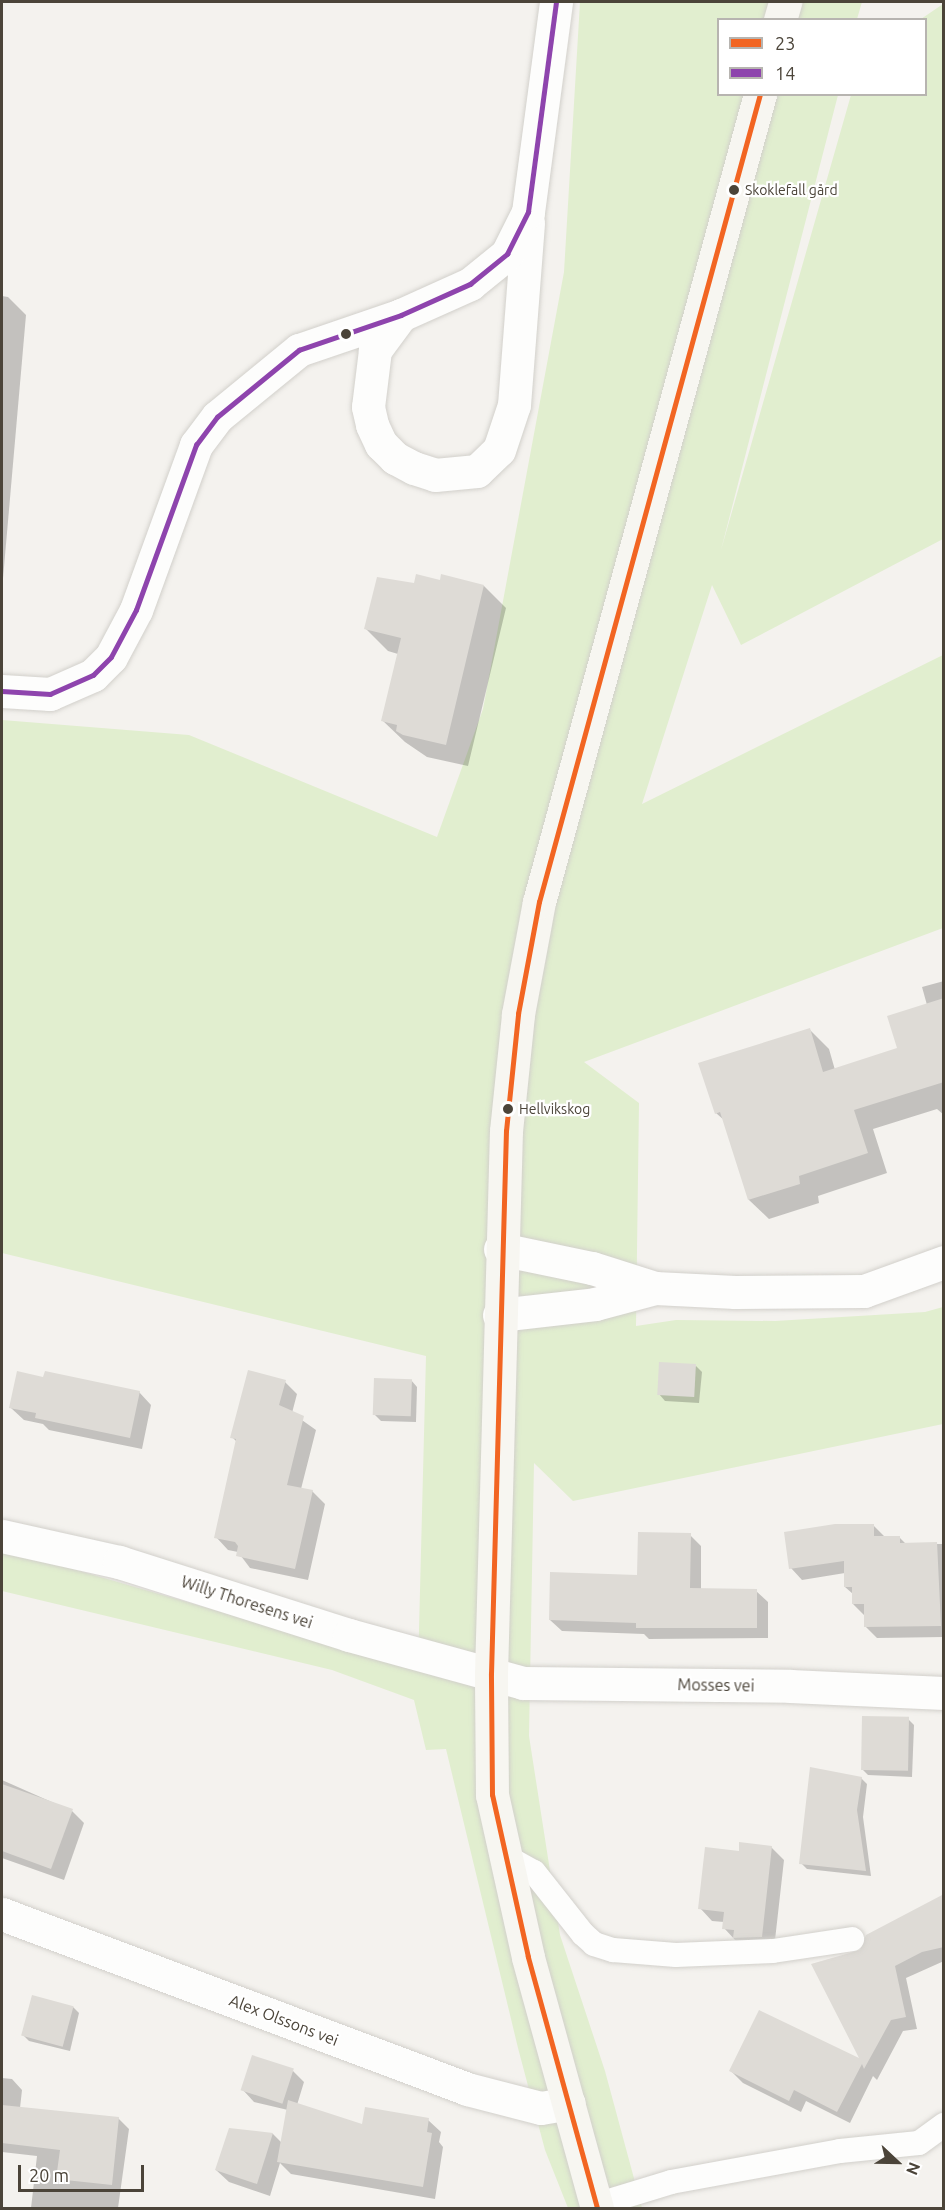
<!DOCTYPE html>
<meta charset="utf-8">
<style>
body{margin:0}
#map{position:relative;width:945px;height:2210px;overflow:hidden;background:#f4f2ee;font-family:Ubuntu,sans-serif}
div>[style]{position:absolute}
.green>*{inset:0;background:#e1eecf}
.shadow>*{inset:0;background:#0003}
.building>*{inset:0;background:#dedbd6;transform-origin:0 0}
.roads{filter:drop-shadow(0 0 2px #d2d0cb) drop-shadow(0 0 2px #d2d0cb)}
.service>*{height:24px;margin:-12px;padding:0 12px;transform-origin:12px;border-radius:12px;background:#fdfdfc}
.minor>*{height:33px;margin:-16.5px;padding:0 16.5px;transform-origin:16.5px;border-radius:16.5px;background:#fdfdfc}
.secondary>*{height:33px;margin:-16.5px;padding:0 16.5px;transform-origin:16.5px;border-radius:16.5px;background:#f7f6f1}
.bus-1>*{height:4.5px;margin:-2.25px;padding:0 2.25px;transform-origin:2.25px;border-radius:2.25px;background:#f26522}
.bus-2>*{height:4.5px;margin:-2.25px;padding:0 2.25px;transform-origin:2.25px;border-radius:2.25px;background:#8e44ad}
.dots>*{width:16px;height:16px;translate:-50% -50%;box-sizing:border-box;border:3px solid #fff;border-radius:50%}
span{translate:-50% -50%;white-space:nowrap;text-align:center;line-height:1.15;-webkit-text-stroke:4.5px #fff;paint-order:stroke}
.bus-label{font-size:14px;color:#4b4439}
.left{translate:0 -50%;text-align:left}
.street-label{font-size:16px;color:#4b4439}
.frame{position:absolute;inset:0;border:3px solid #4b4439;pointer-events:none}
.legend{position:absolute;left:717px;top:18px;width:210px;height:78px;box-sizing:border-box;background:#fff;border:2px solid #b7b4b0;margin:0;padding:8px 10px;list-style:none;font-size:18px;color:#4b4439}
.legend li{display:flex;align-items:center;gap:12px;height:30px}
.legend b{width:30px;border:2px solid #b7b4b0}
.north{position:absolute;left:867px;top:2132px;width:60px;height:60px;-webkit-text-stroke:4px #fff;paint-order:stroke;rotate:112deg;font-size:16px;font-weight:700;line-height:24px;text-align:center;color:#4b4439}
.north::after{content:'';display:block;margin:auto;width:21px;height:27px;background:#4b4439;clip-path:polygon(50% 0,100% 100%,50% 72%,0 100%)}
.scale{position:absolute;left:18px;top:2165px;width:126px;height:27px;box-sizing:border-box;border:3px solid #4b4439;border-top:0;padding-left:8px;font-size:18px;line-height:21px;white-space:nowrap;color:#4b4439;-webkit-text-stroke:4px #fff;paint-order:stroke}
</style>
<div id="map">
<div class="green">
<div style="clip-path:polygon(580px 2px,862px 2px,857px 19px,718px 20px,718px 94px,838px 95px,721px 550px,851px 95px,926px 94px,926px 20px,921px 19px,943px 4px,943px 539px,741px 645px,712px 585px,642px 804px,943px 655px,943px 928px,584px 1062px,639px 1103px,636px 1326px,676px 1320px,775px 1321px,925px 1312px,943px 1307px,943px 1424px,573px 1501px,534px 1463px,529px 1736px,560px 1935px,605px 2071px,642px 2208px,568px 2208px,545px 2150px,518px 2048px,446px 1749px,426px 1750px,414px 1700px,332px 1670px,2px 1591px,2px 1552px,21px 1554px,418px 1669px,426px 1356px,2px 1253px,2px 720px,189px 735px,437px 837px,483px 709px,564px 272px)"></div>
</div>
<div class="shadow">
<div style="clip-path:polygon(2px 296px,8px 297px,26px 315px,2px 590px)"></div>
<div style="clip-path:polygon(415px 585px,484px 586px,506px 608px,468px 766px,427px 757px,405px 742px,382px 720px,398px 654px,388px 651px,366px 629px)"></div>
<div style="clip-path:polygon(944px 981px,944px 1115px,937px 1109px,873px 1129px,887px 1173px,818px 1196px,819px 1203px,769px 1219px,749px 1200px,725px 1121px,716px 1113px,809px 1029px,829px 1049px,835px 1070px,899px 1049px,927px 1005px,922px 987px)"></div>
<div style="clip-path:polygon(696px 1366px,702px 1372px,699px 1403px,665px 1401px,659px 1394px)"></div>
<div style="clip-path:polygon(45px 1378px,139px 1392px,151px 1405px,142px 1449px,49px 1430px,43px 1424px,24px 1420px,11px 1408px)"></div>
<div style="clip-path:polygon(411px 1380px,417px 1387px,416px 1422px,381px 1421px,374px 1414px)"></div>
<div style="clip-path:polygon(285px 1382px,297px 1394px,292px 1413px,316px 1430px,301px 1489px,312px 1491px,325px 1504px,308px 1580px,250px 1568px,238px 1552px,228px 1550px,216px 1537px,237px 1442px,232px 1437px)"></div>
<div style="clip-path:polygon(873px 1525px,886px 1538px,900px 1538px,906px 1544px,944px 1544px,944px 1637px,877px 1638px,865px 1626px,865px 1616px,853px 1604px,853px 1594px,845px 1587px,845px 1573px,802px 1580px,791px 1568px)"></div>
<div style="clip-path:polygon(690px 1535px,701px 1546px,701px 1590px,756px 1591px,768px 1602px,768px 1638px,649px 1639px,644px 1634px,562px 1631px,550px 1620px,639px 1576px)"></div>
<div style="clip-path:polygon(908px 1719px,914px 1725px,912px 1777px,868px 1775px,862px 1769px)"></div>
<div style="clip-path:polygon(861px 1778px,867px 1784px,863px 1817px,871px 1876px,807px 1869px,801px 1863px)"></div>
<div style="clip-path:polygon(2px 1780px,72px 1811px,84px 1823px,64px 1880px,2px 1858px)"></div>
<div style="clip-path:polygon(771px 1847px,784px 1860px,774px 1949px,736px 1941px,724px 1928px,724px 1922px,712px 1921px,700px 1908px,740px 1853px)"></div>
<div style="clip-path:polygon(944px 1898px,944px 1961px,906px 1978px,917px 2029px,903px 2031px,877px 2080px,873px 2076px,850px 2123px,806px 2101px,801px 2112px,743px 2083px,731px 2071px,862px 2062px,862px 1952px)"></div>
<div style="clip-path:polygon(73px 2007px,79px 2013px,70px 2051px,29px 2041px,23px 2035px)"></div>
<div style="clip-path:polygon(293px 2071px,304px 2082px,297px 2105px,363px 2126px,428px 2120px,441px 2132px,439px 2142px,443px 2147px,435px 2199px,291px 2174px,280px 2163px,270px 2196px,229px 2182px,216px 2170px,230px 2130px,273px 2134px,282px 2143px,288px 2110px,254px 2102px,243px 2090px)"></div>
<div style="clip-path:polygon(2px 2078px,12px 2079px,22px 2090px,20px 2108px,118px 2118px,129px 2129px,118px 2208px,31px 2208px,37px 2156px,2px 2152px)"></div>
</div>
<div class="building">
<div style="clip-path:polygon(416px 574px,440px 580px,441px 574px,484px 585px,446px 745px,403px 735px,396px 731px,397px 725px,381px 721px,401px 638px,364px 629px,377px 577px,414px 583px)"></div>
<div style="clip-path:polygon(944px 998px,944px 1082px,854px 1110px,868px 1153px,799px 1176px,800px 1184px,748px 1200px,720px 1112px,715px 1114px,698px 1063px,810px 1028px,823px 1072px,897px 1048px,887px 1016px)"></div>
<div style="left:659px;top:1362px;width:37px;height:33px;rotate:3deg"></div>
<div style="clip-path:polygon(248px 1370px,286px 1380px,279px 1405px,304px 1416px,287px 1485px,313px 1490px,295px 1569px,236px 1556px,238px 1546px,235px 1542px,214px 1538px,236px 1439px,230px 1438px)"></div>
<div style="clip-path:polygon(17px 1371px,43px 1377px,45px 1371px,140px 1391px,130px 1438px,35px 1418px,36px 1413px,9px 1408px)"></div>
<div style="left:374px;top:1378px;width:38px;height:37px;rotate:2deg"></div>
<div style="clip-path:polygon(835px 1524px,874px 1524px,874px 1536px,900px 1536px,900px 1543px,937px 1542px,941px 1626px,864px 1627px,864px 1604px,852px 1604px,852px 1587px,844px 1587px,844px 1561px,789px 1569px,784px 1532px)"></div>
<div style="clip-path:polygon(638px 1532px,691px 1533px,690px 1588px,757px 1589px,757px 1628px,636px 1628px,636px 1623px,549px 1620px,550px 1572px,637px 1575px)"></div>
<div style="left:862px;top:1716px;width:47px;height:54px;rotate:1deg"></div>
<div style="clip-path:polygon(810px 1767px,862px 1777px,857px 1810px,866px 1871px,799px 1864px)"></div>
<div style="clip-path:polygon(2px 1784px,73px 1809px,51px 1869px,2px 1851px)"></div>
<div style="clip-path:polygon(739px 1842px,772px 1846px,762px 1937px,733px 1938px,734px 1930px,722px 1929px,724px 1912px,698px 1909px,705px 1847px,739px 1851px)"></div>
<div style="clip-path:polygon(944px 1894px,944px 1947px,922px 1952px,895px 1966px,906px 2017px,891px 2020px,864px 2069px,862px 2064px,837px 2112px,794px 2090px,789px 2101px,729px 2071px,759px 2010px,859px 2058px,811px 1964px,860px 1950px,866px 1935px)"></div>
<div style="left:32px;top:1995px;width:43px;height:42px;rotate:15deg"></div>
<div style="left:252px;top:2055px;width:44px;height:37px;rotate:18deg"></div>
<div style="clip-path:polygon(288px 2100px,362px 2124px,365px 2107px,429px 2118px,427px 2132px,432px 2133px,423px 2187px,277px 2162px)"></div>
<div style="clip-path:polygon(2px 2105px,119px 2117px,112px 2185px,56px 2179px,60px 2150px,2px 2143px)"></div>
<div style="clip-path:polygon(229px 2128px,273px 2133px,257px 2184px,215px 2170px)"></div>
</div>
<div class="roads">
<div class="service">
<div style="left:503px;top:1855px;width:35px;rotate:29deg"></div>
<div style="left:534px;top:1872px;width:79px;rotate:51.7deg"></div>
<div style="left:583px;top:1934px;width:15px;rotate:42deg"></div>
<div style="left:594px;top:1944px;width:20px;rotate:18deg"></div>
<div style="left:613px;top:1950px;width:63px;rotate:4.5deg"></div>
<div style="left:676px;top:1955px;width:97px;rotate:-2.4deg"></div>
<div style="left:773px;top:1951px;width:80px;rotate:-8.6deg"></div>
<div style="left:596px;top:2205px;width:78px;rotate:-17deg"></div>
<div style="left:671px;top:2182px;width:172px;rotate:-10.4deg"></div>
<div style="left:840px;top:2151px;width:79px;rotate:-5.8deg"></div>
<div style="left:919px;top:2143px;width:31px;rotate:-36deg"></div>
</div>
<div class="minor">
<div style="left:401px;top:315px;width:44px;rotate:126.6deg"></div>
<div style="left:375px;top:350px;width:57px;rotate:97deg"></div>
<div style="left:368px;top:407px;width:18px;rotate:77deg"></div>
<div style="left:372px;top:425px;width:21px;rotate:65deg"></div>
<div style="left:381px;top:444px;width:20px;rotate:45deg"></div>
<div style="left:395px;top:458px;width:21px;rotate:28deg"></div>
<div style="left:414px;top:468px;width:22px;rotate:18deg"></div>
<div style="left:435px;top:475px;width:42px;rotate:-5.4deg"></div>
<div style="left:477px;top:471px;width:30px;rotate:-44deg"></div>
<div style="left:499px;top:450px;width:47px;rotate:-71.6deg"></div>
<div style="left:514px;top:405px;width:183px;rotate:-85.6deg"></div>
<div style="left:2px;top:691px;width:48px;rotate:3.6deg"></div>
<div style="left:50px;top:694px;width:47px;rotate:-23.8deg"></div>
<div style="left:93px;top:675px;width:25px;rotate:-45deg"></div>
<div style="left:111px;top:657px;width:53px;rotate:-62deg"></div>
<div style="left:136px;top:610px;width:176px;rotate:-70deg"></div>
<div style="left:196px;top:445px;width:35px;rotate:-53deg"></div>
<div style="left:217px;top:417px;width:106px;rotate:-39.3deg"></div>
<div style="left:299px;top:350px;width:108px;rotate:-18.9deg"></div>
<div style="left:401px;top:315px;width:76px;rotate:-24.2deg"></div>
<div style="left:470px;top:284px;width:48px;rotate:-39deg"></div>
<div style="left:507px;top:254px;width:47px;rotate:-63.4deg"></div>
<div style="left:528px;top:212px;width:212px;rotate:-82.4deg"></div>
<div style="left:500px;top:1249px;width:94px;rotate:11.7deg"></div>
<div style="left:592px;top:1268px;width:66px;rotate:17.6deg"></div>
<div style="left:655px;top:1288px;width:80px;rotate:2.9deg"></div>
<div style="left:735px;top:1292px;width:129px;rotate:-0.4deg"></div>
<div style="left:864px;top:1291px;width:85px;rotate:-19.9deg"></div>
<div style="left:499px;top:1315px;width:97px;rotate:-6.5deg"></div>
<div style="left:595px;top:1304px;width:62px;rotate:-14.9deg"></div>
<div style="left:2px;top:1536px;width:120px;rotate:12.5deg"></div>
<div style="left:119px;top:1562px;width:241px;rotate:17.6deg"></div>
<div style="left:349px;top:1635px;width:180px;rotate:15.4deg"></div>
<div style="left:523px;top:1683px;width:267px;rotate:0.6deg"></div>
<div style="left:790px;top:1686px;width:154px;rotate:2.6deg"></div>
<div style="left:2px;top:1914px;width:497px;rotate:20.6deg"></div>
<div style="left:467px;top:2089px;width:76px;rotate:14.4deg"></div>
<div style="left:541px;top:2108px;width:28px;rotate:-10deg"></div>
</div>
<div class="secondary">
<div style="left:780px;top:20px;width:19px;rotate:-74deg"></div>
<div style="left:597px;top:2208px;width:260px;rotate:-105.4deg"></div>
<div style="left:528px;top:1957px;width:166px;rotate:-102.5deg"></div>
<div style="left:492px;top:1795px;width:121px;rotate:-90.5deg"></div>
<div style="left:491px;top:1674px;width:543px;rotate:-88.42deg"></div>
<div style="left:506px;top:1131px;width:118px;rotate:-84.1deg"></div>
<div style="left:518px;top:1014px;width:114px;rotate:-79.4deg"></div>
<div style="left:539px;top:902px;width:838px;rotate:-74.7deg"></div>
</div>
</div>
<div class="bus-1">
<div style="left:597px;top:2208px;width:260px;rotate:-105.4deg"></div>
<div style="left:528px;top:1957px;width:166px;rotate:-102.5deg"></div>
<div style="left:492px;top:1795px;width:121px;rotate:-90.5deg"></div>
<div style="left:491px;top:1674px;width:543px;rotate:-88.42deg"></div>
<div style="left:506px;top:1131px;width:118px;rotate:-84.1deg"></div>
<div style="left:518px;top:1014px;width:114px;rotate:-79.4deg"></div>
<div style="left:539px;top:902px;width:838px;rotate:-74.7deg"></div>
</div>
<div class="bus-2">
<div style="left:2px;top:691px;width:48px;rotate:3.6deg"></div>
<div style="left:50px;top:694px;width:47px;rotate:-23.8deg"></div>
<div style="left:93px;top:675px;width:25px;rotate:-45deg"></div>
<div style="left:111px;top:657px;width:53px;rotate:-62deg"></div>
<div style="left:136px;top:610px;width:176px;rotate:-70deg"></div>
<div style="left:196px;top:445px;width:35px;rotate:-53deg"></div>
<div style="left:217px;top:417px;width:106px;rotate:-39.3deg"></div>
<div style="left:299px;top:350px;width:108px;rotate:-18.9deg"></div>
<div style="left:401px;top:315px;width:76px;rotate:-24.2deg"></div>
<div style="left:470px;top:284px;width:48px;rotate:-39deg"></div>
<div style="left:507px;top:254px;width:47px;rotate:-63.4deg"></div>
<div style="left:528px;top:212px;width:212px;rotate:-82.4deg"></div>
</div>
<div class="dots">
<div style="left:734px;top:190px;background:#4b4439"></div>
<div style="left:346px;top:334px;background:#4b4439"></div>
<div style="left:508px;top:1109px;background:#4b4439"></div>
</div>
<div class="bus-label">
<span class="left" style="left:745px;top:190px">Skoklefall gård</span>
<span class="left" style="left:519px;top:1109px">Hellvikskog</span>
</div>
<div class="street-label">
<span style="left:247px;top:1602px;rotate:18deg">Willy Thoresens vei</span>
<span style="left:716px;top:1685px;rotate:1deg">Mosses vei</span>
<span style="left:284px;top:2020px;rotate:21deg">Alex Olssons vei</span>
</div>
<div class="frame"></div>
<ul class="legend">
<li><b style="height:8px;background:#f26522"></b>23</li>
<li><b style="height:8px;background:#8e44ad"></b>14</li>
</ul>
<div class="north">N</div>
<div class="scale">20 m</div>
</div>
